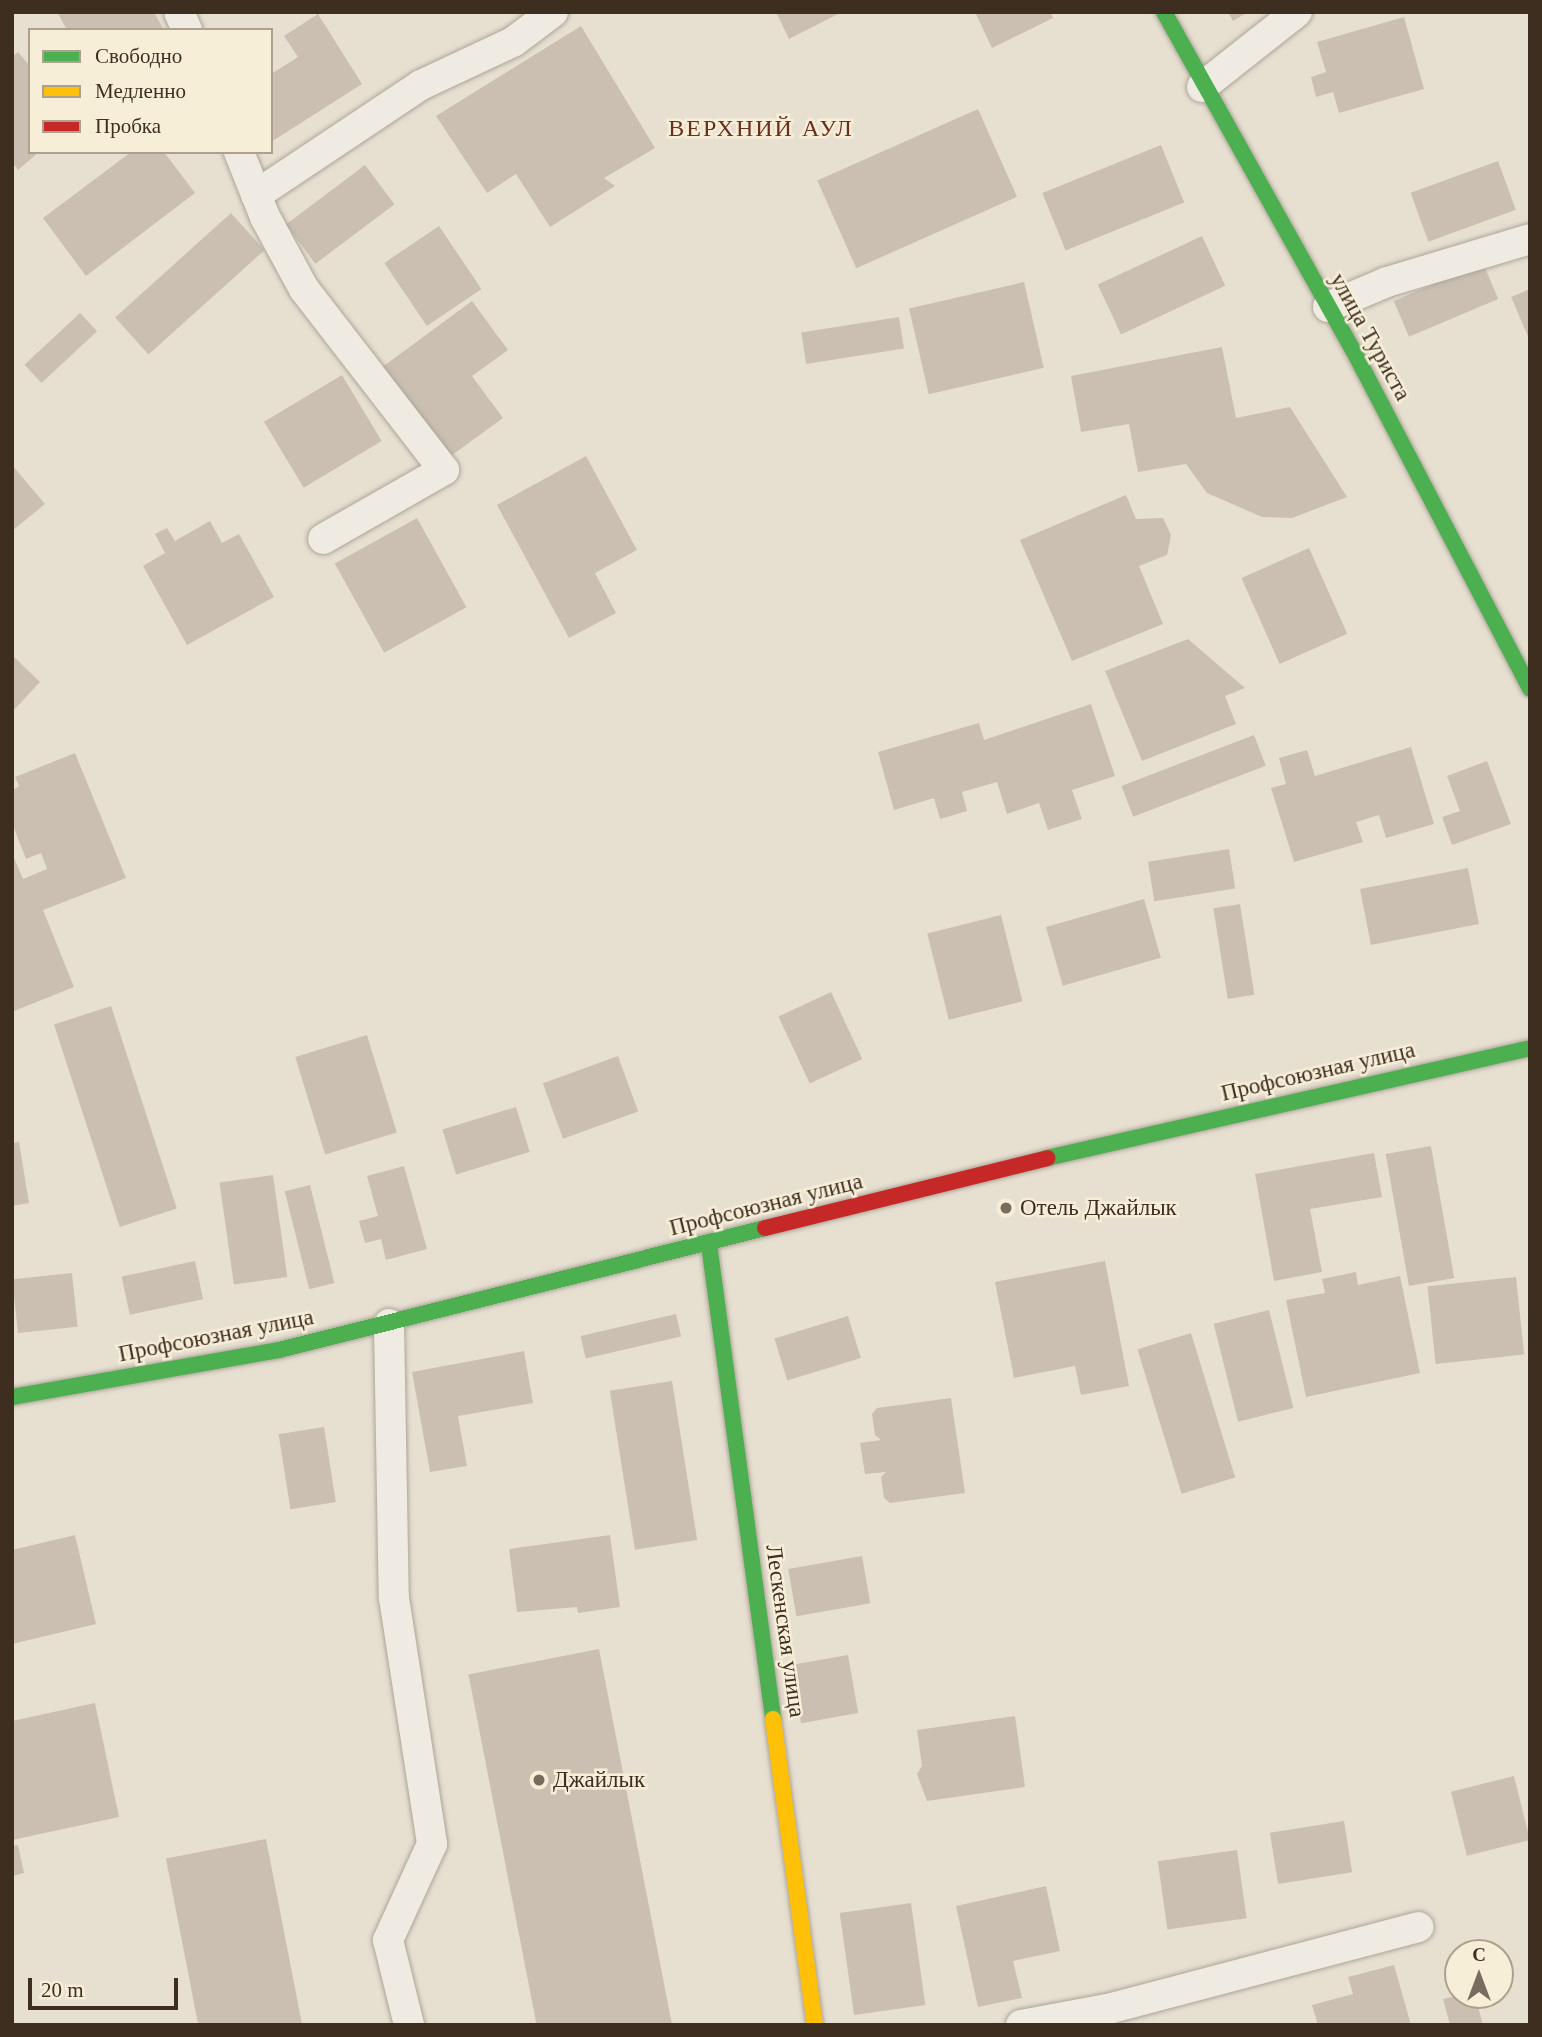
<!DOCTYPE html>
<meta charset="utf-8">
<style>
body{margin:0}
#map{position:relative;width:1542px;height:2037px;overflow:hidden;background:#e7e0d1;font-family:"Times New Roman",serif}
div>[style]{position:absolute}
.building>*{inset:0;background:#cbbfb2;transform-origin:0 0}
.roads{filter:drop-shadow(0 0 2px #ada599) drop-shadow(0 0 2px #ada599)}
.lane>*{height:30px;margin:-15px;padding:0 15px;transform-origin:15px;border-radius:15px;background:#efebe3}
.fast>*{height:16px;margin:-8px;padding:0 8px;transform-origin:8px;border-radius:8px;background:#4caf50}
.slow>*{height:16px;margin:-8px;padding:0 8px;transform-origin:8px;border-radius:8px;background:#ffc107}
.jam>*{height:16px;margin:-8px;padding:0 8px;transform-origin:8px;border-radius:8px;background:#c62828}
.dots>*{width:19px;height:19px;translate:-50% -50%;box-sizing:border-box;border:4px solid #f7eed8;border-radius:50%}
span{translate:-50% -50%;white-space:nowrap;text-align:center;line-height:1.15;-webkit-text-stroke:5px #f7eed8;paint-order:stroke}
.street-label{font-size:23px;color:#3d2e20}
.poi-label{font-size:23px;color:#3d2e20}
.left{translate:0 -50%;text-align:left}
.neighbourhood-label{font-size:24px;color:#6b2e1e;letter-spacing:2px}
.frame{position:absolute;inset:0;border:14px solid #3d2e20;pointer-events:none}
.legend{position:absolute;left:28px;top:28px;width:245px;height:126px;box-sizing:border-box;background:#f7eed8;border:2px solid #ada18e;margin:0;padding:9px 12px;list-style:none;font-size:21px;color:#3d2e20}
.legend li{display:flex;align-items:center;gap:14px;height:35px}
.legend b{width:35px;border:2px solid #ada18e}
.north{position:absolute;left:1444px;top:1939px;width:70px;height:70px;box-sizing:border-box;background:#f7eed8;border:2px solid #ada18e;border-radius:50%;rotate:0deg;font-size:19px;font-weight:700;line-height:28px;text-align:center;color:#3d2e20}
.north::after{content:'';display:block;margin:auto;width:24px;height:32px;background:#786c5e;clip-path:polygon(50% 0,100% 100%,50% 72%,0 100%)}
.scale{position:absolute;left:28px;top:1978px;width:150px;height:32px;box-sizing:border-box;border:4px solid #3d2e20;border-top:0;padding-left:9px;font-size:21px;line-height:24px;white-space:nowrap;color:#3d2e20;-webkit-text-stroke:5px #f7eed8;paint-order:stroke}
</style>
<div id="map">
<div class="building">
<div style="clip-path:polygon(57px 12px,154px 12px,164px 30px,67px 30px)"></div>
<div style="clip-path:polygon(776px 12px,842px 12px,789px 39px)"></div>
<div style="clip-path:polygon(975px 12px,1050px 12px,1053px 18px,992px 48px)"></div>
<div style="clip-path:polygon(1228px 12px,1248px 12px,1233px 21px)"></div>
<div style="clip-path:polygon(318px 14px,362px 84px,271px 142px,271px 74px,298px 57px,284px 36px)"></div>
<div style="clip-path:polygon(1404px 17px,1424px 89px,1339px 113px,1333px 92px,1316px 97px,1311px 77px,1326px 72px,1317px 42px)"></div>
<div style="clip-path:polygon(581px 26px,655px 148px,604px 178px,615px 186px,550px 227px,516px 174px,487px 193px,436px 116px)"></div>
<div style="clip-path:polygon(18px 52px,30px 66px,30px 152px,39px 152px,18px 170px,12px 162px,12px 57px)"></div>
<div style="left:978px;top:109px;width:96px;height:176px;rotate:66deg"></div>
<div style="left:1161px;top:145px;width:62px;height:128px;rotate:68deg"></div>
<div style="clip-path:polygon(131px 152px,164px 152px,195px 193px,86px 276px,43px 218px)"></div>
<div style="left:1498px;top:161px;width:52px;height:93px;rotate:70deg"></div>
<div style="left:365px;top:165px;width:49px;height:99px;rotate:53deg"></div>
<div style="left:231px;top:213px;width:50px;height:156px;rotate:48deg"></div>
<div style="left:439px;top:226px;width:76px;height:66px;rotate:56deg"></div>
<div style="left:1202px;top:236px;width:55px;height:115px;rotate:65deg"></div>
<div style="left:1483px;top:263px;width:39px;height:97px;rotate:67deg"></div>
<div style="left:1024px;top:282px;width:88px;height:118px;rotate:77deg"></div>
<div style="clip-path:polygon(1530px 289px,1530px 341px,1511px 297px)"></div>
<div style="clip-path:polygon(472px 301px,508px 350px,472px 376px,503px 418px,448px 458px,381px 368px)"></div>
<div style="left:80px;top:313px;width:25px;height:76px;rotate:47deg"></div>
<div style="left:899px;top:317px;width:32px;height:99px;rotate:81deg"></div>
<div style="clip-path:polygon(1222px 347px,1236px 418px,1290px 407px,1347px 497px,1292px 518px,1262px 517px,1207px 493px,1186px 464px,1138px 472px,1129px 424px,1081px 432px,1071px 376px)"></div>
<div style="left:342px;top:375px;width:77px;height:91px;rotate:59deg"></div>
<div style="clip-path:polygon(586px 456px,637px 550px,595px 573px,616px 613px,569px 638px,497px 505px)"></div>
<div style="clip-path:polygon(12px 465px,45px 504px,12px 531px)"></div>
<div style="clip-path:polygon(1126px 495px,1136px 519px,1163px 518px,1171px 535px,1167px 555px,1139px 566px,1163px 624px,1072px 661px,1020px 540px)"></div>
<div style="left:417px;top:518px;width:102px;height:94px;rotate:61deg"></div>
<div style="clip-path:polygon(210px 521px,222px 543px,239px 534px,274px 597px,187px 645px,143px 566px,165px 553px,155px 534px,167px 528px,175px 541px)"></div>
<div style="left:1309px;top:548px;width:94px;height:74px;rotate:66deg"></div>
<div style="clip-path:polygon(1188px 639px,1245px 688px,1225px 696px,1236px 724px,1142px 761px,1105px 671px)"></div>
<div style="clip-path:polygon(12px 655px,40px 682px,12px 712px)"></div>
<div style="clip-path:polygon(1091px 704px,1115px 776px,1072px 790px,1082px 819px,1048px 830px,1039px 803px,1007px 814px,997px 782px,962px 792px,967px 811px,940px 819px,934px 798px,894px 810px,878px 752px,979px 723px,984px 740px)"></div>
<div style="left:1254px;top:735px;width:33px;height:142px;rotate:69deg"></div>
<div style="clip-path:polygon(1411px 747px,1434px 824px,1386px 838px,1379px 815px,1356px 822px,1363px 842px,1294px 862px,1271px 788px,1286px 784px,1279px 758px,1307px 750px,1315px 776px)"></div>
<div style="clip-path:polygon(75px 753px,126px 878px,43px 910px,74px 987px,14px 1011px,12px 853px,23px 879px,47px 869px,41px 853px,26px 859px,12px 823px,12px 791px,19px 786px,15px 777px)"></div>
<div style="clip-path:polygon(1487px 761px,1511px 824px,1452px 845px,1442px 817px,1460px 811px,1447px 776px)"></div>
<div style="left:1229px;top:849px;width:40px;height:82px;rotate:81deg"></div>
<div style="left:1468px;top:868px;width:57px;height:110px;rotate:79deg"></div>
<div style="left:1144px;top:899px;width:61px;height:102px;rotate:74deg"></div>
<div style="left:1240px;top:904px;width:92px;height:27px;rotate:81deg"></div>
<div style="left:1001px;top:915px;width:89px;height:76px;rotate:76deg"></div>
<div style="left:831px;top:992px;width:74px;height:58px;rotate:65deg"></div>
<div style="left:111px;top:1006px;width:213px;height:60px;rotate:72deg"></div>
<div style="left:367px;top:1035px;width:102px;height:75px;rotate:73deg"></div>
<div style="left:618px;top:1056px;width:59px;height:80px;rotate:70deg"></div>
<div style="left:516px;top:1107px;width:47px;height:77px;rotate:73deg"></div>
<div style="clip-path:polygon(19px 1142px,29px 1203px,12px 1206px,12px 1143px)"></div>
<div style="left:1431px;top:1146px;width:134px;height:46px;rotate:80deg"></div>
<div style="clip-path:polygon(1374px 1153px,1382px 1197px,1310px 1209px,1322px 1272px,1274px 1281px,1255px 1174px)"></div>
<div style="clip-path:polygon(404px 1166px,427px 1249px,386px 1260px,381px 1239px,365px 1243px,359px 1221px,378px 1216px,367px 1176px)"></div>
<div style="left:273px;top:1175px;width:103px;height:54px;rotate:82deg"></div>
<div style="left:310px;top:1185px;width:101px;height:26px;rotate:76deg"></div>
<div style="left:195px;top:1261px;width:39px;height:75px;rotate:78deg"></div>
<div style="clip-path:polygon(1105px 1261px,1129px 1386px,1081px 1395px,1075px 1366px,1014px 1378px,995px 1282px)"></div>
<div style="clip-path:polygon(1356px 1272px,1358px 1285px,1400px 1276px,1420px 1373px,1306px 1397px,1286px 1300px,1325px 1293px,1322px 1279px)"></div>
<div style="left:72px;top:1273px;width:54px;height:60px;rotate:84deg"></div>
<div style="left:1516px;top:1277px;width:78px;height:89px;rotate:84deg"></div>
<div style="left:1269px;top:1310px;width:101px;height:57px;rotate:76deg"></div>
<div style="left:676px;top:1314px;width:23px;height:98px;rotate:77deg"></div>
<div style="left:848px;top:1316px;width:44px;height:77px;rotate:73deg"></div>
<div style="left:1191px;top:1333px;width:151px;height:56px;rotate:73deg"></div>
<div style="clip-path:polygon(524px 1351px,533px 1403px,458px 1416px,467px 1466px,430px 1472px,412px 1372px)"></div>
<div style="left:672px;top:1381px;width:161px;height:63px;rotate:81deg"></div>
<div style="clip-path:polygon(951px 1398px,965px 1493px,890px 1503px,884px 1498px,881px 1477px,886px 1472px,865px 1474px,860px 1443px,881px 1440px,875px 1435px,872px 1414px,877px 1408px)"></div>
<div style="left:324px;top:1427px;width:76px;height:46px;rotate:81deg"></div>
<div style="clip-path:polygon(75px 1535px,96px 1624px,12px 1644px,12px 1550px)"></div>
<div style="clip-path:polygon(610px 1535px,620px 1607px,578px 1613px,577px 1607px,517px 1612px,509px 1549px)"></div>
<div style="left:862px;top:1556px;width:48px;height:75px;rotate:80deg"></div>
<div style="left:599px;top:1649px;width:383px;height:133px;rotate:79deg"></div>
<div style="left:848px;top:1655px;width:59px;height:58px;rotate:80deg"></div>
<div style="clip-path:polygon(95px 1703px,119px 1817px,12px 1840px,12px 1721px)"></div>
<div style="clip-path:polygon(1015px 1716px,1025px 1787px,927px 1801px,917px 1774px,922px 1766px,917px 1730px)"></div>
<div style="left:1514px;top:1776px;width:66px;height:65px;rotate:76deg"></div>
<div style="left:1344px;top:1821px;width:52px;height:75px;rotate:81deg"></div>
<div style="left:266px;top:1839px;width:189px;height:102px;rotate:79deg"></div>
<div style="clip-path:polygon(18px 1845px,24px 1873px,12px 1876px,12px 1846px)"></div>
<div style="left:1237px;top:1850px;width:69px;height:80px;rotate:82deg"></div>
<div style="clip-path:polygon(1046px 1886px,1060px 1951px,1013px 1961px,1022px 1998px,978px 2007px,956px 1906px)"></div>
<div style="left:911px;top:1903px;width:103px;height:72px;rotate:82deg"></div>
<div style="clip-path:polygon(1394px 1965px,1411px 2025px,1318px 2025px,1312px 2005px,1353px 1994px,1348px 1977px)"></div>
<div style="clip-path:polygon(1461px 1995px,1475px 1995px,1483px 2025px,1450px 2025px,1443px 1999px)"></div>
</div>
<div class="roads">
<div class="lane">
<div style="left:179px;top:12px;width:20px;rotate:66deg"></div>
<div style="left:1202px;top:87px;width:121px;rotate:-38.3deg"></div>
<div style="left:239px;top:152px;width:70px;rotate:68.2deg"></div>
<div style="left:265px;top:217px;width:82px;rotate:61.6deg"></div>
<div style="left:304px;top:289px;width:229px;rotate:52.3deg"></div>
<div style="left:444px;top:470px;width:139px;rotate:150.3deg"></div>
<div style="left:256px;top:195px;width:198px;rotate:-33.7deg"></div>
<div style="left:421px;top:85px;width:102px;rotate:-25.1deg"></div>
<div style="left:513px;top:42px;width:50px;rotate:-36.9deg"></div>
<div style="left:1328px;top:307px;width:64px;rotate:-23deg"></div>
<div style="left:1387px;top:282px;width:149px;rotate:-16.7deg"></div>
<div style="left:389px;top:1324px;width:274px;rotate:89deg"></div>
<div style="left:394px;top:1598px;width:249px;rotate:81.2deg"></div>
<div style="left:432px;top:1844px;width:106px;rotate:114.6deg"></div>
<div style="left:388px;top:1940px;width:88px;rotate:76.1deg"></div>
<div style="left:1021px;top:2025px;width:93px;rotate:-10.6deg"></div>
<div style="left:1112px;top:2008px;width:317px;rotate:-14.8deg"></div>
</div>
<div class="fast">
<div style="left:1164px;top:12px;width:387px;rotate:60.8deg"></div>
<div style="left:1353px;top:350px;width:382px;rotate:62.4deg"></div>
<div style="left:1047px;top:1158px;width:495px;rotate:-12.8deg"></div>
<div style="left:709px;top:1244px;width:479px;rotate:82.3deg"></div>
<div style="left:12px;top:1397px;width:271px;rotate:-10deg"></div>
<div style="left:279px;top:1350px;width:501px;rotate:-14.09deg"></div>
</div>
<div class="slow">
<div style="left:773px;top:1719px;width:309px;rotate:82.2deg"></div>
</div>
<div class="jam">
<div style="left:765px;top:1228px;width:291px;rotate:-13.9deg"></div>
</div>
</div>
<div class="dots">
<div style="left:1006px;top:1208px;background:#786c5e"></div>
<div style="left:539px;top:1780px;background:#786c5e"></div>
</div>
<div class="street-label">
<span style="left:1370px;top:337px;rotate:61deg">улица Туриста</span>
<span style="left:1318px;top:1072px;rotate:-13deg">Профсоюзная улица</span>
<span style="left:766px;top:1205px;rotate:-14deg">Профсоюзная улица</span>
<span style="left:216px;top:1336px;rotate:-11deg">Профсоюзная улица</span>
<span style="left:785px;top:1631px;rotate:82deg">Лескенская улица</span>
</div>
<div class="poi-label">
<span class="left" style="left:1020px;top:1208px">Отель Джайлык</span>
<span class="left" style="left:553px;top:1780px">Джайлык</span>
</div>
<div class="neighbourhood-label">
<span style="left:761px;top:129px">ВЕРХНИЙ АУЛ</span>
</div>
<div class="frame"></div>
<ul class="legend">
<li><b style="height:9px;background:#4caf50"></b>Свободно</li>
<li><b style="height:9px;background:#ffc107"></b>Медленно</li>
<li><b style="height:9px;background:#c62828"></b>Пробка</li>
</ul>
<div class="north">С</div>
<div class="scale">20 m</div>
</div>
